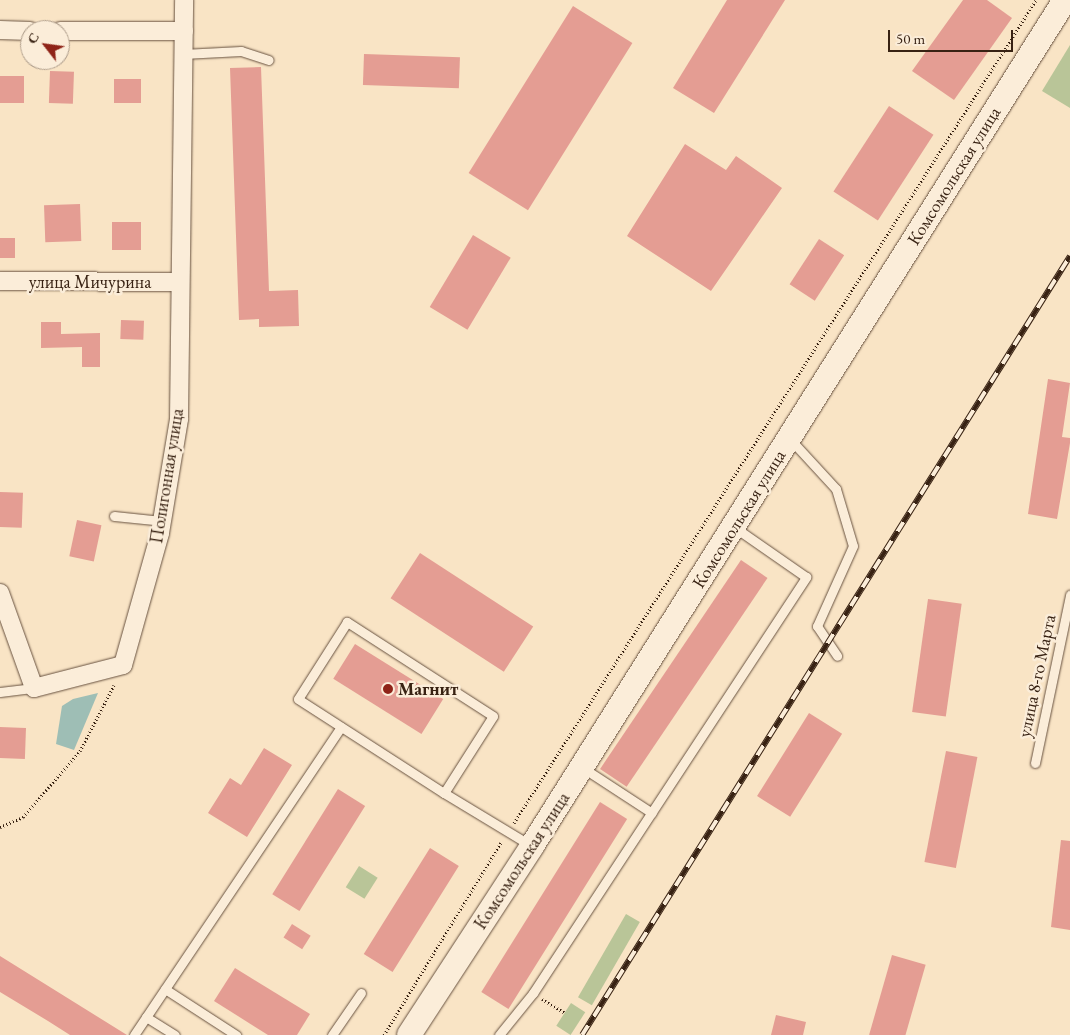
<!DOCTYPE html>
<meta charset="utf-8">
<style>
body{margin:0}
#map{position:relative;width:1070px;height:1035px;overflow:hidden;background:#f9e4c5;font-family:"EB Garamond",serif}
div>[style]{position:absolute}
.green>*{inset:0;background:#b9c598;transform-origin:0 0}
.water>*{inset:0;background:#9ebeb5}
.building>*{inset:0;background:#e49d93;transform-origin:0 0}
.path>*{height:3px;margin-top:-1.5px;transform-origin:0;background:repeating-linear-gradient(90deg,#382213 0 1px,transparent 0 3.5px)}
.roads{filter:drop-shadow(0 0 1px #685240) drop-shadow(0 0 1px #685240)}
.lane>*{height:9px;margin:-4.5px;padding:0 4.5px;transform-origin:4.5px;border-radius:4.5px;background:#fbedd9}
.street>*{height:18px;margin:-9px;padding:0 9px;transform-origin:9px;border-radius:9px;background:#fbedd9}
.secondary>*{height:24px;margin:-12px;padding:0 12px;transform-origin:12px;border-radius:12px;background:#fbedd9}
.rail>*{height:5.5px;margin-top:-2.75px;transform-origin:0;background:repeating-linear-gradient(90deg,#fbedd9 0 11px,#382213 0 22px);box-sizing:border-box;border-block:1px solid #382213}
.dots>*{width:14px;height:14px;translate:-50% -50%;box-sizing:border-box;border:2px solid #fbedd9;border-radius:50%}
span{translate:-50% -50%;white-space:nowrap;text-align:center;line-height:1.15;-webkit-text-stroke:5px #fbedd9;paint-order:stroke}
.street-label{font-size:18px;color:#382213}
.poi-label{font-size:18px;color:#382213;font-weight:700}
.left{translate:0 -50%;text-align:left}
.north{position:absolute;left:20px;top:20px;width:50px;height:50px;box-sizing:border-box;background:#fbedd9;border:1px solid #ad9c8a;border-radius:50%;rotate:300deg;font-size:14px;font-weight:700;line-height:20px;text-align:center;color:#382213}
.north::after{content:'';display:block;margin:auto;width:18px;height:22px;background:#8f2418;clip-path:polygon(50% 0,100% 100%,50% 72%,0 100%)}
.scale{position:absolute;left:888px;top:30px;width:125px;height:22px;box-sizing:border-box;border:2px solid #382213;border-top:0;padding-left:6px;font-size:15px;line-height:18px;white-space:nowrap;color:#382213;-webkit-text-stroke:4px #fbedd9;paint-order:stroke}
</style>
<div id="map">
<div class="green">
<div style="clip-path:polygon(1070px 45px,1070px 108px,1042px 91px)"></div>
<div style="left:359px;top:866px;width:22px;height:25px;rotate:32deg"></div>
<div style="left:626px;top:914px;width:16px;height:96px;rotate:30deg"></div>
<div style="left:571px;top:1003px;width:17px;height:27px;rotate:33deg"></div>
</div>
<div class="water">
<div style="clip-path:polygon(98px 693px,74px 750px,56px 744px,62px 706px,73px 699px)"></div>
</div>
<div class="building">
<div style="clip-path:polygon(727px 0,785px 0,714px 113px,673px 88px)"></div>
<div style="clip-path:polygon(963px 0,987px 0,1012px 18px,954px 100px,912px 71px)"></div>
<div style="left:573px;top:6px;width:70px;height:197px;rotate:32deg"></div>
<div style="left:364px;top:54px;width:96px;height:31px;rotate:2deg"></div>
<div style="clip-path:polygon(261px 67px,269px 291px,298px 290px,299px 326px,259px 327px,259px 319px,239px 320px,230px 68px)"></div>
<div style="left:50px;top:71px;width:24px;height:32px;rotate:2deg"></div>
<div style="left:0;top:76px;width:24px;height:27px"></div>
<div style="left:114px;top:79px;width:27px;height:24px"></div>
<div style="left:889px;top:106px;width:53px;height:102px;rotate:33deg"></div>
<div style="clip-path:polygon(685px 144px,726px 170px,736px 156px,782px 188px,711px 291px,627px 236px)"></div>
<div style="left:80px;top:204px;width:37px;height:36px;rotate:88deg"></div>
<div style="left:112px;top:222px;width:29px;height:28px"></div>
<div style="left:473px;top:235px;width:44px;height:84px;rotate:31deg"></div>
<div style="left:0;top:238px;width:15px;height:20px"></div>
<div style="left:819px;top:239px;width:30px;height:54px;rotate:33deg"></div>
<div style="left:121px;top:320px;width:23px;height:19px;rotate:2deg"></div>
<div style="clip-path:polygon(41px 322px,61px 322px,61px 334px,100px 333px,100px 367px,82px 367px,82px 347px,41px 348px)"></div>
<div style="clip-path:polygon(1048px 379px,1070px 383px,1062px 437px,1070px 438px,1070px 443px,1057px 519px,1028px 514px)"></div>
<div style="left:0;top:492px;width:23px;height:35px;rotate:2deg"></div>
<div style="left:77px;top:520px;width:25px;height:37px;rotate:12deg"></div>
<div style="left:420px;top:553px;width:135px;height:54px;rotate:33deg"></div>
<div style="left:741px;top:560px;width:32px;height:252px;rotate:34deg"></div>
<div style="left:928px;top:599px;width:34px;height:114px;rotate:8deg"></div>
<div style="left:355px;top:644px;width:104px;height:41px;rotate:32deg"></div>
<div style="left:809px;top:713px;width:39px;height:98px;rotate:32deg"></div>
<div style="left:0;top:727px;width:26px;height:31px;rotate:2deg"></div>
<div style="clip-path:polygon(264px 748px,292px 765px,247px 837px,208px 813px,230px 778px,241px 785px)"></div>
<div style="left:946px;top:751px;width:32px;height:113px;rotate:11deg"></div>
<div style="left:338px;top:789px;width:32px;height:124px;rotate:32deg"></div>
<div style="left:600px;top:802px;width:32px;height:224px;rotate:32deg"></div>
<div style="clip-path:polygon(1061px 840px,1070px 841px,1070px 930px,1051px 927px)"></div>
<div style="left:430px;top:848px;width:34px;height:125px;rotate:32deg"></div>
<div style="left:292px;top:924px;width:22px;height:16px;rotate:32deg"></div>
<div style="left:892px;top:955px;width:35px;height:83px;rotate:16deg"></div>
<div style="clip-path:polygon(0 956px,127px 1035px,70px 1035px,48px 1021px,0 992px)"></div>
<div style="clip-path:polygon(235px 968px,310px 1014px,297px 1035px,268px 1035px,214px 1001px)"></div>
<div style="clip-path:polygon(776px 1015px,806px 1022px,803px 1035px,771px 1035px)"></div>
</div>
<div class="path">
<div style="left:514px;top:823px;width:975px;rotate:-57.61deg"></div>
<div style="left:0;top:827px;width:25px;rotate:-23deg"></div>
<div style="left:23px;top:817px;width:87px;rotate:-49.2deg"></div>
<div style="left:80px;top:751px;width:74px;rotate:-62.7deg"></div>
<div style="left:542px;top:999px;width:27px;rotate:31deg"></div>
<div style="left:384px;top:1035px;width:227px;rotate:-58.7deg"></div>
</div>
<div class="roads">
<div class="lane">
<div style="left:183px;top:54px;width:58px;rotate:-3deg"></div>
<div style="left:241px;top:51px;width:29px;rotate:18deg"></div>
<div style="left:790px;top:439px;width:68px;rotate:47.4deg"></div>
<div style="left:836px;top:489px;width:59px;rotate:73.4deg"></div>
<div style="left:853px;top:546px;width:88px;rotate:114.2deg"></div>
<div style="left:817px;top:626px;width:36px;rotate:56deg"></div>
<div style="left:114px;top:516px;width:48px;rotate:5.9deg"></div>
<div style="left:0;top:692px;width:34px;rotate:-7deg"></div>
<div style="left:1035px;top:763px;width:172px;rotate:-78.2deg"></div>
<div style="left:583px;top:768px;width:82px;rotate:33.1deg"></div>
<div style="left:444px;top:793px;width:91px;rotate:-57.5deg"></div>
<div style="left:493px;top:716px;width:174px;rotate:-147.2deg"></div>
<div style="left:347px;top:622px;width:91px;rotate:122.5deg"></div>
<div style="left:298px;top:699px;width:174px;rotate:32.8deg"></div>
<div style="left:444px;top:793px;width:103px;rotate:31.1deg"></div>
<div style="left:165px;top:989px;width:85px;rotate:32.9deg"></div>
<div style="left:146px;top:1017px;width:34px;rotate:32deg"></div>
<div style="left:134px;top:1035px;width:371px;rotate:-56.1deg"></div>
<div style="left:332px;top:1035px;width:51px;rotate:-55.4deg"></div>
<div style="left:499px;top:1035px;width:54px;rotate:-51deg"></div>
<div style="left:533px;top:993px;width:498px;rotate:-56.7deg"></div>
<div style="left:806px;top:577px;width:88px;rotate:-145.2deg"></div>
</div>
<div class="street">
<div style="left:0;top:30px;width:30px;rotate:2deg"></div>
<div style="left:60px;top:31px;width:124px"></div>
<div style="left:0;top:281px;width:179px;rotate:0.3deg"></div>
<div style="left:0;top:593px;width:101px;rotate:70.3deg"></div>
<div style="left:34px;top:688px;width:92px;rotate:-14.5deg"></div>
<div style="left:123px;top:665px;width:137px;rotate:-74.3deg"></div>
<div style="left:160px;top:533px;width:116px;rotate:-80.5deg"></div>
<div style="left:179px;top:419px;width:419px;rotate:-89.3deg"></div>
</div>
<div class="secondary">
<div style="left:409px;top:1035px;width:225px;rotate:-56.9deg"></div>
<div style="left:532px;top:846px;width:1000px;rotate:-57.79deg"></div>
</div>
</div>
<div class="rail">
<div style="left:582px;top:1035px;width:919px;rotate:-57.94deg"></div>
</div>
<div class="dots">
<div style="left:388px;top:689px;background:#8f2418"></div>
</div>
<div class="street-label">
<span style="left:954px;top:176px;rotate:-58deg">Комсомольская улица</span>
<span style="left:90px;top:282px">улица Мичурина</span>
<span style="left:167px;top:476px;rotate:-81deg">Полигонная улица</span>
<span style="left:739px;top:519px;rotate:-58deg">Комсомольская улица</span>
<span style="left:1037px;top:676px;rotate:-78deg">улица 8-го Марта</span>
<span style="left:522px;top:861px;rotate:-57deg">Комсомольская улица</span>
</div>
<div class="poi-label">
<span class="left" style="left:398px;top:689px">Магнит</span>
</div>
<div class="north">С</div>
<div class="scale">50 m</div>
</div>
